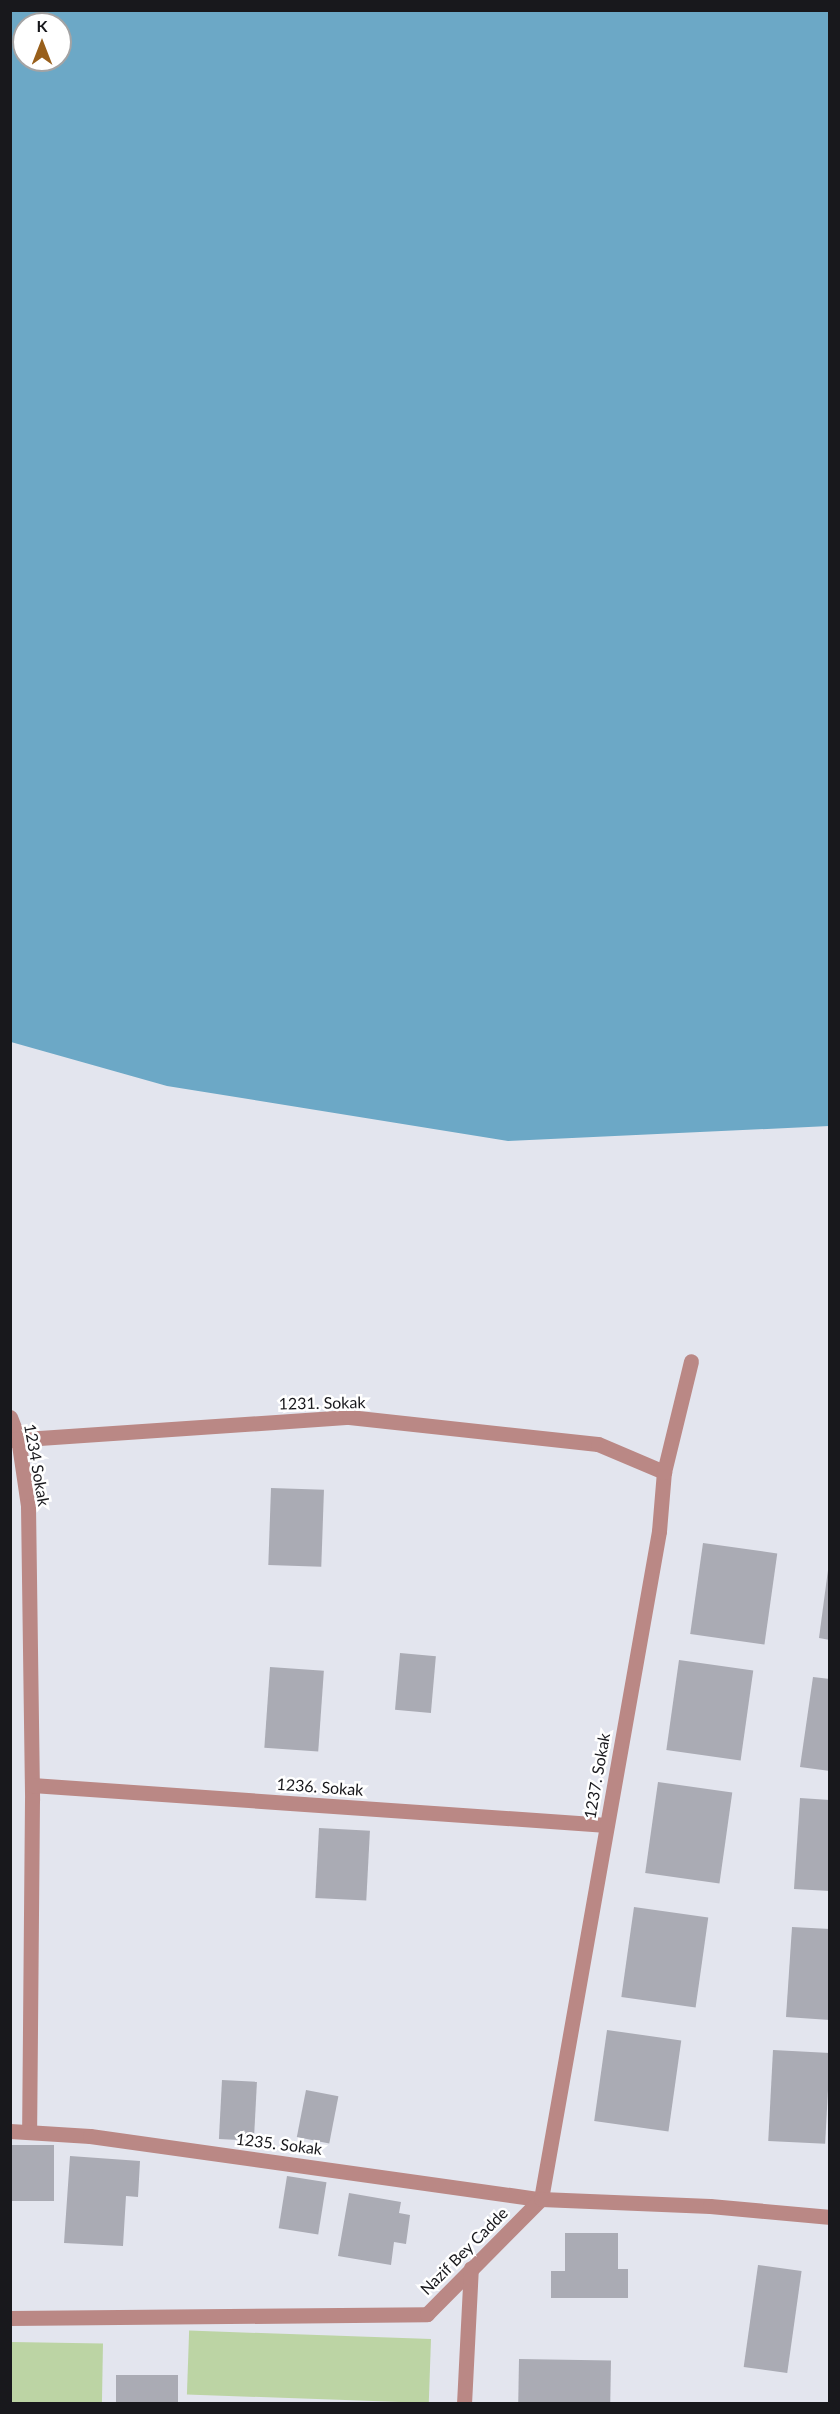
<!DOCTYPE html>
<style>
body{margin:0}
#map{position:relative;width:840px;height:2414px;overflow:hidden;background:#e3e5ee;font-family:Lato,sans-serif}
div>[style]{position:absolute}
.green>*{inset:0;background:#bcd4a4;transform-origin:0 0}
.water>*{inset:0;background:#6ca8c6}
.building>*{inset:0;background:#aaabb4;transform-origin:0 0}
.minor>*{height:15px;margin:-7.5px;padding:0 7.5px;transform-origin:7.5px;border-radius:7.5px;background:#ba8885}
span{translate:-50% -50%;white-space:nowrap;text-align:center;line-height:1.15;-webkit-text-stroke:5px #fff;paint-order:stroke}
.street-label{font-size:16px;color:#18181c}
.frame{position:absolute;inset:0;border:12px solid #18181c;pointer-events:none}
.north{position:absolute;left:12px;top:12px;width:60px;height:60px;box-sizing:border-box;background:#fff;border:2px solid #a3a3a4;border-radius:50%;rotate:0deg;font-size:16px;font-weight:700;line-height:24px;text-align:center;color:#18181c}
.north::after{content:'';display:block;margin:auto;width:21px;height:27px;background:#985f1b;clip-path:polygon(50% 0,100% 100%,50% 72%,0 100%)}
</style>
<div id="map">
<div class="green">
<div style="left:431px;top:2339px;width:64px;height:242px;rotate:92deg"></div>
<div style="left:11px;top:2342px;width:92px;height:61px;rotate:1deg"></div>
</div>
<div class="water">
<div style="clip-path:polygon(evenodd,10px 11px,829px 11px,829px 1126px,508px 1141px,167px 1086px,11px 1042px,10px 11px,24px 24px,60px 24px,60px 60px,24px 60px,24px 24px)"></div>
</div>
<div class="building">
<div style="left:271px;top:1488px;width:53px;height:77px;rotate:2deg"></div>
<div style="left:703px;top:1543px;width:75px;height:92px;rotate:8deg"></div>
<div style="clip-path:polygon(828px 1570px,830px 1570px,830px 1640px,819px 1638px)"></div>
<div style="left:400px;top:1653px;width:36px;height:57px;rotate:5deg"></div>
<div style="left:679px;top:1660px;width:75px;height:91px;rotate:8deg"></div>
<div style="left:270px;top:1667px;width:54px;height:81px;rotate:4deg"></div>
<div style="clip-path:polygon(813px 1677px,830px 1679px,830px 1771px,800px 1767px)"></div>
<div style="left:658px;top:1782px;width:75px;height:92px;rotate:8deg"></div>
<div style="clip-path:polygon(800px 1798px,830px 1800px,830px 1891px,794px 1889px)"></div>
<div style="left:319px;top:1828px;width:51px;height:70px;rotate:3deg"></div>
<div style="left:634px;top:1907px;width:75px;height:91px;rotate:8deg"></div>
<div style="clip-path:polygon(792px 1927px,830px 1929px,830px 2020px,786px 2017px)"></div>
<div style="left:607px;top:2030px;width:75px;height:92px;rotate:8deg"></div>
<div style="left:773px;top:2050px;width:57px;height:91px;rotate:3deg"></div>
<div style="left:222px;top:2080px;width:35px;height:59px;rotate:3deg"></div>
<div style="left:306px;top:2090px;width:33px;height:48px;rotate:11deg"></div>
<div style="left:10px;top:2145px;width:44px;height:56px"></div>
<div style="clip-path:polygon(70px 2156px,140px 2161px,138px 2197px,126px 2196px,123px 2246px,64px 2243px)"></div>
<div style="left:287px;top:2176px;width:40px;height:53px;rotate:9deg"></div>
<div style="clip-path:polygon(349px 2193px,401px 2202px,399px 2213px,410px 2215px,406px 2244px,394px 2242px,391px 2265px,338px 2256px)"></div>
<div style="clip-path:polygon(565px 2233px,618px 2233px,618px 2269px,628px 2269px,628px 2298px,551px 2298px,551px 2271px,565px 2271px)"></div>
<div style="left:758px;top:2265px;width:44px;height:103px;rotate:8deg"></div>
<div style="left:519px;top:2359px;width:92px;height:45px;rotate:1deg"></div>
<div style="left:116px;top:2375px;width:62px;height:29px"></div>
</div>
<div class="minor">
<div style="left:10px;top:1417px;width:22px;rotate:69deg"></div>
<div style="left:18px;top:1438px;width:69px;rotate:81.6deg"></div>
<div style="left:28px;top:1506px;width:294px;rotate:89.2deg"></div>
<div style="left:32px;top:1800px;width:332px;rotate:90.5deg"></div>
<div style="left:10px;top:1440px;width:340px;rotate:-3.9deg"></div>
<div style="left:349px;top:1417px;width:250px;rotate:6.2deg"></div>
<div style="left:598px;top:1444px;width:72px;rotate:23deg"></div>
<div style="left:32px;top:1785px;width:576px;rotate:3.98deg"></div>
<div style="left:10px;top:2131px;width:80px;rotate:3.6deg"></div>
<div style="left:90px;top:2136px;width:455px;rotate:8deg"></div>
<div style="left:541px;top:2199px;width:678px;rotate:-79.98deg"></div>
<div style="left:659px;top:1531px;width:59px;rotate:-85.2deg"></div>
<div style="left:664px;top:1472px;width:114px;rotate:-76.3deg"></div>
<div style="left:10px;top:2318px;width:417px;rotate:-0.5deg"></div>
<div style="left:427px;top:2314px;width:162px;rotate:-45.3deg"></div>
<div style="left:541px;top:2199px;width:169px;rotate:2.4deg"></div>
<div style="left:710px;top:2206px;width:121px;rotate:5.2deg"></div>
<div style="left:464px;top:2404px;width:136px;rotate:-87.1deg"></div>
</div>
<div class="street-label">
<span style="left:322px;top:1403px;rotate:-1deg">1231. Sokak</span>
<span style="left:37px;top:1465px;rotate:80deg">1234 Sokak</span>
<span style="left:597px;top:1776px;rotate:-80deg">1237. Sokak</span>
<span style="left:320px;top:1787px;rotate:4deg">1236. Sokak</span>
<span style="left:279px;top:2144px;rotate:7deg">1235. Sokak</span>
<span style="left:464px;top:2251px;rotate:-45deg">Nazif Bey Cadde</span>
</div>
<div class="frame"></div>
<div class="north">K</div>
</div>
